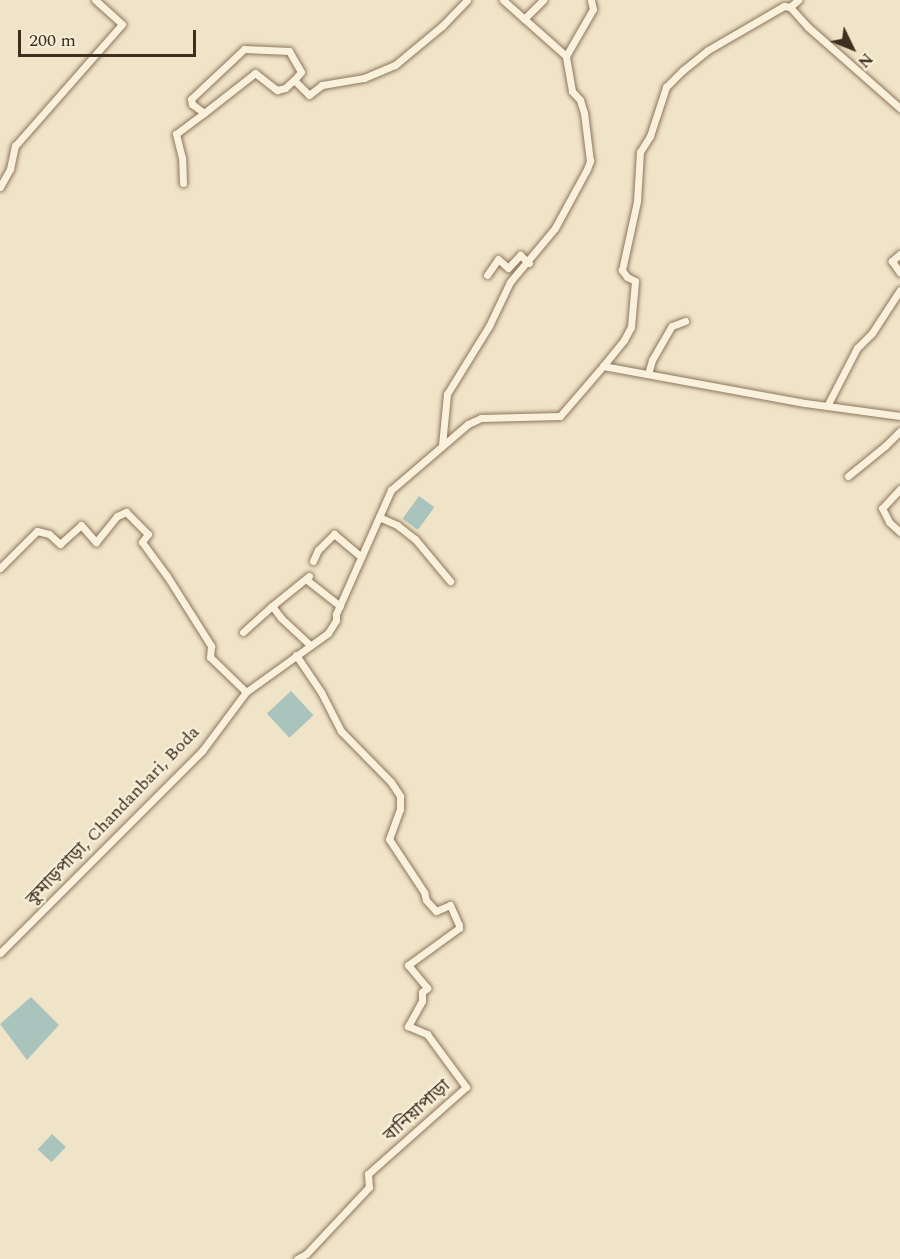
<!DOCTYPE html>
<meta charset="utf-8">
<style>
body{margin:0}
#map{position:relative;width:900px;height:1259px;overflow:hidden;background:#f0e4c8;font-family:Spectral,"Noto Sans Bengali",serif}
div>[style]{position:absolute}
.water>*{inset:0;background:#a9c4bc;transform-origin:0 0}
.roads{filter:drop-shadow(0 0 2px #8d765c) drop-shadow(0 0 2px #8d765c)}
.minor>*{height:7px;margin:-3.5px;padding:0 3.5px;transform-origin:3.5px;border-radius:3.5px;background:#faf1dc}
span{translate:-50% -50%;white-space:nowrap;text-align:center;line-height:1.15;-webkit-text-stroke:4.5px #f7eed8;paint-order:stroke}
.street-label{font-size:18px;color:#3d2e20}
.north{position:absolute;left:822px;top:18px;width:60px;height:60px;-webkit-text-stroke:4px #f7eed8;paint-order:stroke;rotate:133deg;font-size:16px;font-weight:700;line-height:24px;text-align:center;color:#3d2e20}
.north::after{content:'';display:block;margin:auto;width:21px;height:27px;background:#3d2e20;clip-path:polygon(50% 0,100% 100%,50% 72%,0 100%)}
.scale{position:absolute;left:18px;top:30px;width:178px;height:27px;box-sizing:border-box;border:3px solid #3d2e20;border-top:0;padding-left:8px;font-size:18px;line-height:21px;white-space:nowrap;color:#3d2e20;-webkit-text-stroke:4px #f7eed8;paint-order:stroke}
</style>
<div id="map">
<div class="water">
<div style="left:419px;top:496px;width:19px;height:28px;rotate:36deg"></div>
<div style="left:291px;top:691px;width:33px;height:33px;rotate:47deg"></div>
<div style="clip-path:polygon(31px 997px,59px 1025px,27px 1060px,0 1024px)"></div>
<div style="left:52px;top:1134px;width:19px;height:21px;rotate:43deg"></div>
</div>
<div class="roads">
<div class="minor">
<div style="left:503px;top:0;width:84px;rotate:41.6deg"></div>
<div style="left:790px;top:7px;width:11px;rotate:-41deg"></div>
<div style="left:524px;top:19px;width:27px;rotate:-45deg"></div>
<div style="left:204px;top:113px;width:65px;rotate:-38.1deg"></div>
<div style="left:255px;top:73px;width:28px;rotate:38deg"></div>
<div style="left:277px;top:90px;width:8px;rotate:-14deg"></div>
<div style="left:285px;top:88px;width:12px;rotate:-42deg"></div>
<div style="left:183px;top:183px;width:25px;rotate:-92deg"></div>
<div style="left:182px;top:158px;width:25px;rotate:-104deg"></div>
<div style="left:176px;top:134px;width:35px;rotate:-37deg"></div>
<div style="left:204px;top:113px;width:15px;rotate:-143deg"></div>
<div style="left:192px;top:104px;width:5px;rotate:-101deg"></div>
<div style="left:191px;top:99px;width:73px;rotate:-43.3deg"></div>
<div style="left:244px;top:49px;width:45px;rotate:2.5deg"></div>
<div style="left:289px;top:51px;width:24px;rotate:60deg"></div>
<div style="left:301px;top:72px;width:11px;rotate:131deg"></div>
<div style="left:294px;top:80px;width:21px;rotate:45deg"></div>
<div style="left:309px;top:95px;width:16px;rotate:-38deg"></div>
<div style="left:322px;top:85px;width:43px;rotate:-9.5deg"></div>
<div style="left:364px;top:78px;width:34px;rotate:-23deg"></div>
<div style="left:395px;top:65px;width:61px;rotate:-39.7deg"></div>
<div style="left:442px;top:26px;width:36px;rotate:-46deg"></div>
<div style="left:0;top:187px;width:21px;rotate:-61deg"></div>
<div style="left:10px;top:169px;width:24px;rotate:-78deg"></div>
<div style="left:15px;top:146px;width:162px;rotate:-48.7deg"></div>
<div style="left:122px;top:24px;width:36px;rotate:-138deg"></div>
<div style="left:900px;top:254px;width:11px;rotate:139deg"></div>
<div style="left:892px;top:261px;width:14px;rotate:56deg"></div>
<div style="left:487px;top:275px;width:19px;rotate:-55deg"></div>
<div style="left:498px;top:259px;width:13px;rotate:42deg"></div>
<div style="left:508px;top:268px;width:18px;rotate:-47deg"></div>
<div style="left:520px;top:255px;width:12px;rotate:42deg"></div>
<div style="left:603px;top:366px;width:33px;rotate:-51deg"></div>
<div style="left:624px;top:340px;width:15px;rotate:-62deg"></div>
<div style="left:631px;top:327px;width:46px;rotate:-85deg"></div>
<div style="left:635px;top:281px;width:9px;rotate:-153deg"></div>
<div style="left:627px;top:277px;width:9px;rotate:-126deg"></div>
<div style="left:622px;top:270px;width:71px;rotate:-77.7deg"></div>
<div style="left:637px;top:201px;width:49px;rotate:-86.5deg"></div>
<div style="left:640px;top:152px;width:19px;rotate:-58deg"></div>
<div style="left:650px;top:136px;width:52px;rotate:-71.9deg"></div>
<div style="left:666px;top:87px;width:23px;rotate:-45deg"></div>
<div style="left:682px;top:71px;width:33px;rotate:-39deg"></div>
<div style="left:708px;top:50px;width:88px;rotate:-30.1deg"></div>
<div style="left:784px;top:6px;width:6px;rotate:9deg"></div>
<div style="left:790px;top:7px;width:27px;rotate:48deg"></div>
<div style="left:808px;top:27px;width:123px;rotate:41.4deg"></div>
<div style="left:648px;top:374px;width:15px;rotate:-74deg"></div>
<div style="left:652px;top:360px;width:39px;rotate:-60deg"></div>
<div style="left:672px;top:326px;width:14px;rotate:-21deg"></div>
<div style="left:827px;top:406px;width:65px;rotate:-62.7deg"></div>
<div style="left:857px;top:348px;width:21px;rotate:-45deg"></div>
<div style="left:872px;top:333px;width:51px;rotate:-56.9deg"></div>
<div style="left:442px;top:445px;width:51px;rotate:-84.4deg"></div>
<div style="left:447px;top:394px;width:80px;rotate:-58.3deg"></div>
<div style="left:489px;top:326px;width:49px;rotate:-64.5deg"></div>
<div style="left:510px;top:282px;width:70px;rotate:-50.2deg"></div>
<div style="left:555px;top:228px;width:67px;rotate:-61.5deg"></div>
<div style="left:587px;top:169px;width:9px;rotate:-69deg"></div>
<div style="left:590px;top:161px;width:48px;rotate:-97.1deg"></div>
<div style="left:584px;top:113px;width:14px;rotate:-107deg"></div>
<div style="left:580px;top:100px;width:12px;rotate:-132deg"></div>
<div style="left:572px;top:91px;width:36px;rotate:-100deg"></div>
<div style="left:566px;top:56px;width:54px;rotate:-60.1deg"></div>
<div style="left:593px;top:9px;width:9px;rotate:-103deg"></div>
<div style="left:848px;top:476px;width:48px;rotate:-39deg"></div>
<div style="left:885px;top:446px;width:21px;rotate:-45deg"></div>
<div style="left:900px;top:489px;width:26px;rotate:133deg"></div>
<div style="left:882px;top:508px;width:16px;rotate:63deg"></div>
<div style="left:889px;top:522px;width:15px;rotate:42deg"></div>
<div style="left:379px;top:517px;width:20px;rotate:24deg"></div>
<div style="left:397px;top:525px;width:23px;rotate:38deg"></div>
<div style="left:415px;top:539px;width:55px;rotate:50.2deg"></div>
<div style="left:313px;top:561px;width:12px;rotate:-66deg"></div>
<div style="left:318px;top:550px;width:23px;rotate:-45deg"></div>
<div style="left:334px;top:534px;width:35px;rotate:40deg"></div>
<div style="left:0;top:568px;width:52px;rotate:-45deg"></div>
<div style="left:37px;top:531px;width:12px;rotate:14deg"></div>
<div style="left:49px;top:534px;width:15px;rotate:42deg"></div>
<div style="left:60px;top:544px;width:28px;rotate:-42deg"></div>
<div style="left:81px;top:525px;width:23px;rotate:49deg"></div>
<div style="left:96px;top:542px;width:33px;rotate:-51deg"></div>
<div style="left:117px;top:516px;width:10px;rotate:-24deg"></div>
<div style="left:126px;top:512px;width:31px;rotate:45deg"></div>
<div style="left:148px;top:534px;width:10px;rotate:127deg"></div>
<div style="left:142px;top:542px;width:42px;rotate:53.7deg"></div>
<div style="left:167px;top:576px;width:83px;rotate:57.8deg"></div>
<div style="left:211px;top:646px;width:11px;rotate:95deg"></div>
<div style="left:210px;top:657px;width:50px;rotate:44.2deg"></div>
<div style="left:309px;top:576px;width:48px;rotate:141deg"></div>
<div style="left:272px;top:606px;width:15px;rotate:53deg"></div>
<div style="left:281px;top:618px;width:40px;rotate:43deg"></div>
<div style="left:307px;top:580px;width:42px;rotate:38.2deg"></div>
<div style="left:243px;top:632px;width:39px;rotate:-42deg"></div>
<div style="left:296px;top:655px;width:45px;rotate:56deg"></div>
<div style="left:321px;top:692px;width:44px;rotate:62.9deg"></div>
<div style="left:341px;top:731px;width:71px;rotate:45.6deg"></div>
<div style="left:391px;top:782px;width:17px;rotate:57deg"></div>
<div style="left:400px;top:796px;width:13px;rotate:90deg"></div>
<div style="left:400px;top:809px;width:32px;rotate:110deg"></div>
<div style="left:389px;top:839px;width:64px;rotate:56.6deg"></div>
<div style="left:424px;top:892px;width:8px;rotate:76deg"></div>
<div style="left:426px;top:900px;width:15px;rotate:48deg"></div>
<div style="left:436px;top:911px;width:15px;rotate:-23deg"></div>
<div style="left:450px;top:905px;width:22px;rotate:66deg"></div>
<div style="left:459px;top:925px;width:3px;rotate:90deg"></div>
<div style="left:459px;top:928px;width:63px;rotate:144deg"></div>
<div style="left:408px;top:965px;width:30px;rotate:50deg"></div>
<div style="left:427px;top:988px;width:6px;rotate:141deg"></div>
<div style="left:422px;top:992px;width:9px;rotate:90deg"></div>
<div style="left:422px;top:1001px;width:29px;rotate:119deg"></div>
<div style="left:408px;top:1026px;width:21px;rotate:23deg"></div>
<div style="left:427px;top:1034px;width:66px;rotate:53.7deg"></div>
<div style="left:466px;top:1087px;width:131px;rotate:138.4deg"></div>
<div style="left:368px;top:1174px;width:13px;rotate:86deg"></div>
<div style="left:369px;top:1187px;width:92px;rotate:133.2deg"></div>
<div style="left:306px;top:1254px;width:10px;rotate:151deg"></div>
<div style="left:0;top:953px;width:286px;rotate:-45deg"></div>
<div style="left:202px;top:751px;width:74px;rotate:-53.3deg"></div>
<div style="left:246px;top:692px;width:101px;rotate:-35.7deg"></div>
<div style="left:328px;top:633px;width:15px;rotate:-58deg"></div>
<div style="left:336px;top:620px;width:6px;rotate:-90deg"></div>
<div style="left:336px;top:614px;width:136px;rotate:-66.1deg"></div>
<div style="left:391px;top:490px;width:101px;rotate:-40.6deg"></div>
<div style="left:468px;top:424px;width:14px;rotate:-25deg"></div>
<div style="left:481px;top:418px;width:79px;rotate:-1.5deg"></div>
<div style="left:560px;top:416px;width:66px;rotate:-49.3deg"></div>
<div style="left:603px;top:366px;width:205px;rotate:10.4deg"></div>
<div style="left:805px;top:403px;width:96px;rotate:7.8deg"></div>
</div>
</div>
<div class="street-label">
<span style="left:113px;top:816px;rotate:-46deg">কুমাড়পাড়া, Chandanbari, Boda</span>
<span style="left:417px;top:1111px;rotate:-42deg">বানিয়াপাড়া</span>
</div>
<div class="north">N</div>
<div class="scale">200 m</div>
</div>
